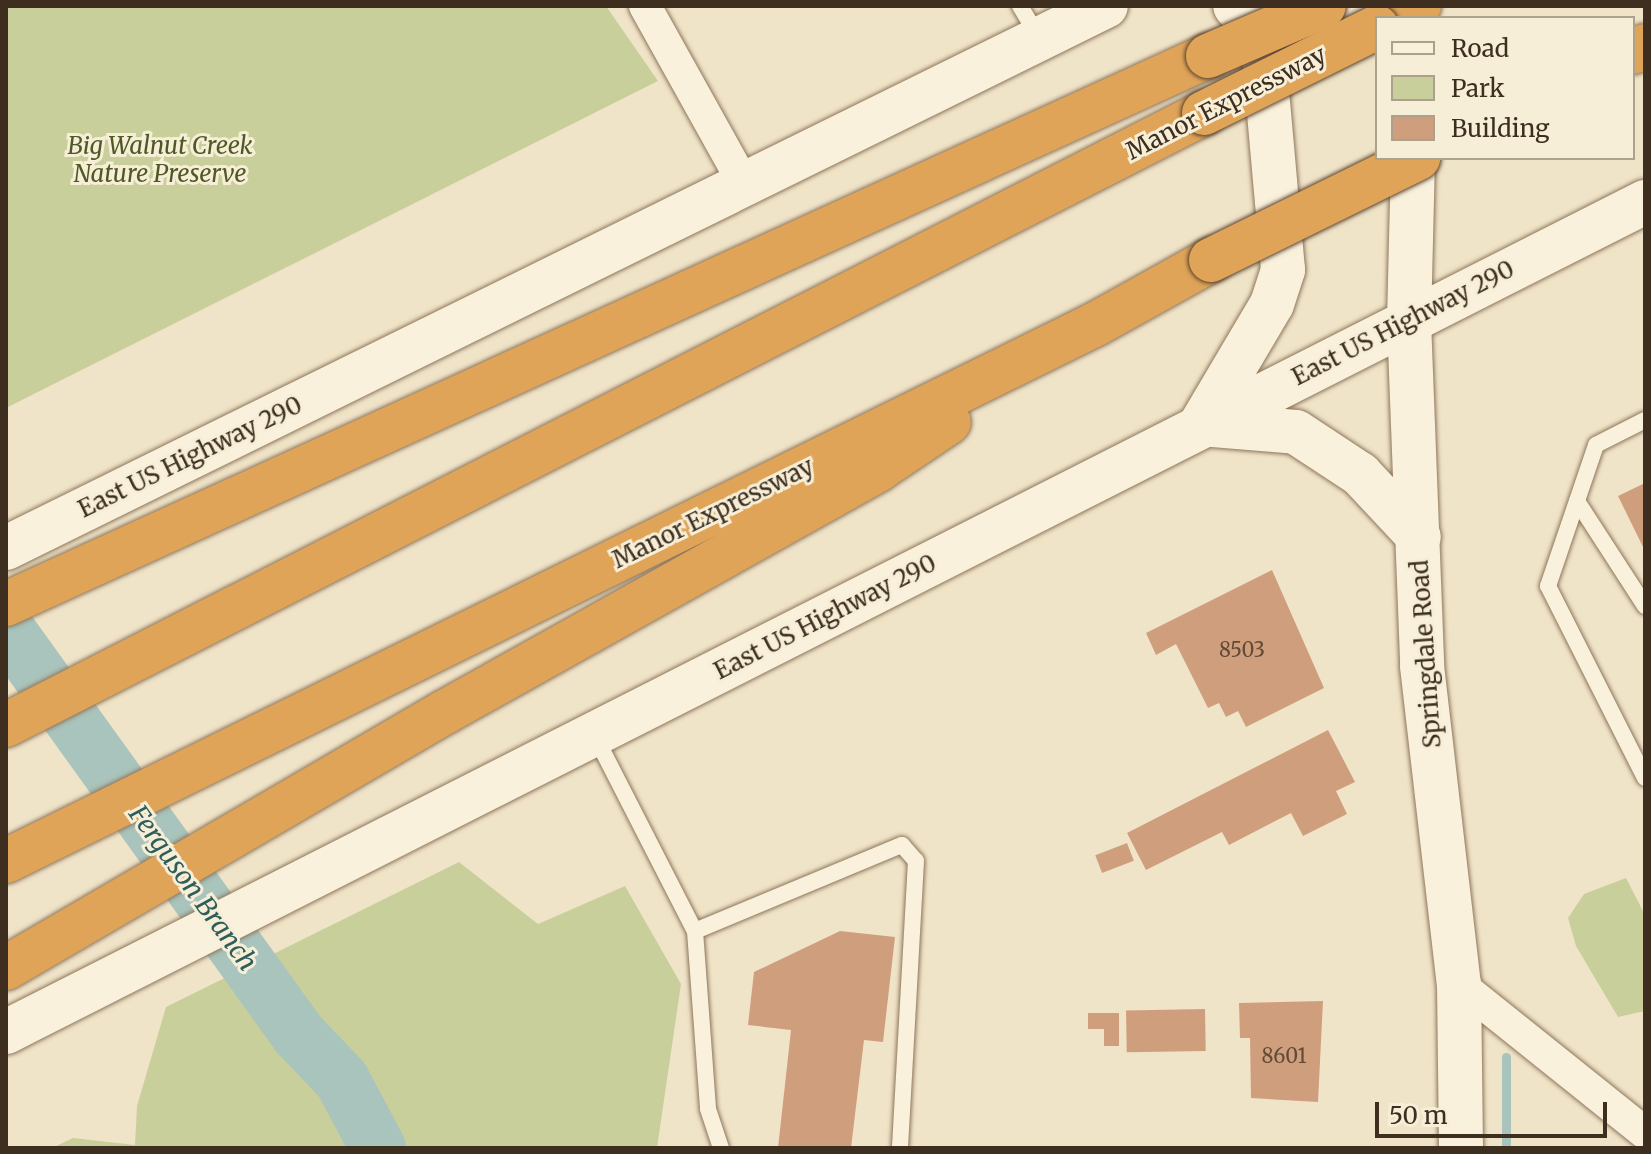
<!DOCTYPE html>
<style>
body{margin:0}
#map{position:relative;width:1651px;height:1154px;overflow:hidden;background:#f0e4c8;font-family:Merriweather,serif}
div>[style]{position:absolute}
.green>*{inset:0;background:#c9cf9b}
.stream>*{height:9px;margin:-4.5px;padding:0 4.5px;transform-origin:4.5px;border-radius:4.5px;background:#a9c4bc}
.river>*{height:56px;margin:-28px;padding:0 28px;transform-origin:28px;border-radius:28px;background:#a9c4bc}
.building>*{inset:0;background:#cf9f7d;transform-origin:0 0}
.roads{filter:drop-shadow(0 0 2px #8d765c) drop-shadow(0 0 2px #8d765c)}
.lane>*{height:16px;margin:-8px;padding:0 8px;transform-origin:8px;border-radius:8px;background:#faf1dc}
.street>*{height:32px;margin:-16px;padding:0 16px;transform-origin:16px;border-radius:16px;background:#faf1dc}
.secondary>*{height:44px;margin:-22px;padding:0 22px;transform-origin:22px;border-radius:22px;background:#faf1dc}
.highway>*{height:44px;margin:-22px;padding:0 22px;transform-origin:22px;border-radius:22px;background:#e0a458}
.bridges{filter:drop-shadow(0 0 2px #5b4430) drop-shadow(0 0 2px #5b4430)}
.highway-bridge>*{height:44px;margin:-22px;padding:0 22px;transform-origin:22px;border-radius:22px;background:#e0a458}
span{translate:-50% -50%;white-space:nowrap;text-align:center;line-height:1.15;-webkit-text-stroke:6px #f7eed8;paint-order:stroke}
.number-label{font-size:20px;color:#624a37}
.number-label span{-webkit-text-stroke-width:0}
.street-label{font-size:24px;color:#3d2e20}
.park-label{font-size:24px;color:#4d5a26;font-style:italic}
.water-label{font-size:26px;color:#2f5d5a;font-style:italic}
.frame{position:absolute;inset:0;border:8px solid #3d2e20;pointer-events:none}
.legend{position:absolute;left:1375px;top:16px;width:260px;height:144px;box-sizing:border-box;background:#f7eed8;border:2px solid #ada18e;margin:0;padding:10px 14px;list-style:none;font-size:24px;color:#3d2e20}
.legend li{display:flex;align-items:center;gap:16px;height:40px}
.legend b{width:40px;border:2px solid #ada18e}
.scale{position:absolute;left:1375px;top:1102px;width:232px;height:36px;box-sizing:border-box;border:4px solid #3d2e20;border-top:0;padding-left:10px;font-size:24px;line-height:28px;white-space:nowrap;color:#3d2e20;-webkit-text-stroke:6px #f7eed8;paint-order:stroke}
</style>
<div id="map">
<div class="green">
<div style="clip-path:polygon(6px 6px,606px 6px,658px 81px,6px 408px)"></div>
<div style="clip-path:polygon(459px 862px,538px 924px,625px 886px,681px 984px,657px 1148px,52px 1148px,73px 1138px,135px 1145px,137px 1106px,166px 1007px)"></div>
<div style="clip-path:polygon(1626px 878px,1645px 915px,1645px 1011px,1618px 1017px,1576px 946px,1568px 918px,1584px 894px)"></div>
</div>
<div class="stream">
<div style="left:1506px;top:1148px;width:91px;rotate:-90deg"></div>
</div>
<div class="river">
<div style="left:6px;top:628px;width:501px;rotate:54.25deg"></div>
<div style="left:299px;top:1035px;width:62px;rotate:46.3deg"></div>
<div style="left:342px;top:1080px;width:77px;rotate:62.1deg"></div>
</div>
<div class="building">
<div style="clip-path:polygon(1645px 483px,1645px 551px,1618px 496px)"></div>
<div style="clip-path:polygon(1272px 570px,1324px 688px,1246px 727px,1238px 711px,1226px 717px,1219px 703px,1208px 708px,1176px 644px,1156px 655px,1146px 633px)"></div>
<div style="clip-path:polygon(1328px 730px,1355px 782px,1336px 791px,1347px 814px,1303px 836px,1291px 813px,1229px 845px,1222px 832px,1146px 870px,1127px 833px)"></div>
<div style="left:1127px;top:843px;width:19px;height:34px;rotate:69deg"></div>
<div style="clip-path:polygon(840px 931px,895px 937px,883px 1042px,864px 1040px,851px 1148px,778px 1148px,791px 1030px,748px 1025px,754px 972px)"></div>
<div style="clip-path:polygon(1323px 1001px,1318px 1102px,1251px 1098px,1250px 1038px,1240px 1038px,1239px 1003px)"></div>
<div style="left:1205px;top:1009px;width:42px;height:79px;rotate:89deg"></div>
<div style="clip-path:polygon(1088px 1013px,1119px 1013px,1119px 1046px,1104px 1046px,1104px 1029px,1088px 1029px)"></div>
</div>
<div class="roads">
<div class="lane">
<div style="left:1020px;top:6px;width:37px;rotate:59deg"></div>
<div style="left:1645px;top:420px;width:55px;rotate:153deg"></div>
<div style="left:1596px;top:445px;width:149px;rotate:108.8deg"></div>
<div style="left:1548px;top:586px;width:215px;rotate:63.2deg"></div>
<div style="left:1577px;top:501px;width:125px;rotate:57.1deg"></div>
<div style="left:595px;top:736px;width:219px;rotate:62.9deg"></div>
<div style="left:695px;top:931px;width:178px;rotate:85.8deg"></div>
<div style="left:708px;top:1109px;width:41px;rotate:71.6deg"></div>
<div style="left:695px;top:931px;width:224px;rotate:-22.6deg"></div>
<div style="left:902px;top:845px;width:21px;rotate:49deg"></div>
<div style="left:916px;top:861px;width:287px;rotate:93.2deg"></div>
</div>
<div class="street">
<div style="left:645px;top:6px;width:204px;rotate:60.9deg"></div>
<div style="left:1459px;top:984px;width:238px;rotate:38.7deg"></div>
</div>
<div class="secondary">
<div style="left:1413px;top:158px;width:163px;rotate:91.4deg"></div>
<div style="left:1409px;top:321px;width:345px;rotate:87.8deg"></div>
<div style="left:1422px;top:666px;width:320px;rotate:83.4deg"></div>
<div style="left:1459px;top:984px;width:164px;rotate:89.3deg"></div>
<div style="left:1201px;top:424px;width:139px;rotate:-59.4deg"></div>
<div style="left:1272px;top:304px;width:36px;rotate:-72deg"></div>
<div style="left:1283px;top:270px;width:235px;rotate:-95.1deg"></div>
<div style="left:1262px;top:36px;width:40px;rotate:-132deg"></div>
<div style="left:1201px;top:424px;width:95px;rotate:4.8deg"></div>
<div style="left:1296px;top:432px;width:77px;rotate:33.3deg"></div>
<div style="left:1360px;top:474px;width:86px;rotate:46.9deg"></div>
<div style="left:6px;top:548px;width:1226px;rotate:-26.23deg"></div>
<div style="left:6px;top:1032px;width:1837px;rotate:-26.86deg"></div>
</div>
<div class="highway">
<div style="left:1395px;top:18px;width:27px;rotate:-27deg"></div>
<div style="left:1633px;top:52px;width:13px;rotate:-27deg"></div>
<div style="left:6px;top:604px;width:1321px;rotate:-24.51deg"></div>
<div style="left:6px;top:725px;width:1345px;rotate:-27.06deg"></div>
<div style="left:6px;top:861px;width:1215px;rotate:-26.23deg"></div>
<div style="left:1096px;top:324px;width:132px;rotate:-29.1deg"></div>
<div style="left:6px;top:968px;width:508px;rotate:-30.25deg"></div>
<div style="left:445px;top:712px;width:497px;rotate:-29.2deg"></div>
<div style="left:879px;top:469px;width:84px;rotate:-33.9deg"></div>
</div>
</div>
<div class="bridges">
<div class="highway-bridge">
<div style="left:1208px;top:56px;width:126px;rotate:-23.3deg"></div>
<div style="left:1204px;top:113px;width:193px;rotate:-26.4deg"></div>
<div style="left:1211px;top:260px;width:231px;rotate:-26.2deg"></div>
</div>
</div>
<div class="number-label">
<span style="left:1242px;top:649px">8503</span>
<span style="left:1284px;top:1055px">8601</span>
</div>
<div class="street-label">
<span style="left:1226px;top:103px;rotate:-27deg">Manor Expressway</span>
<span style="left:1403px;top:323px;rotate:-27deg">East US Highway 290</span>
<span style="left:190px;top:457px;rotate:-26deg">East US Highway 290</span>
<span style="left:713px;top:513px;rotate:-26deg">Manor Expressway</span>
<span style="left:825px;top:617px;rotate:-27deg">East US Highway 290</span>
<span style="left:1426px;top:654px;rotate:-94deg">Springdale Road</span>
</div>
<div class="park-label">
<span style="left:160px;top:160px">Big Walnut Creek<br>Nature Preserve</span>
</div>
<div class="water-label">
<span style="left:193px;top:888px;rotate:54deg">Ferguson Branch</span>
</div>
<div class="frame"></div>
<ul class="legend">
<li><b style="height:10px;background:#faf1dc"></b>Road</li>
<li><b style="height:22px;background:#c9cf9b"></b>Park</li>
<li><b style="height:22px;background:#cf9f7d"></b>Building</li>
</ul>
<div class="scale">50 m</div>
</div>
